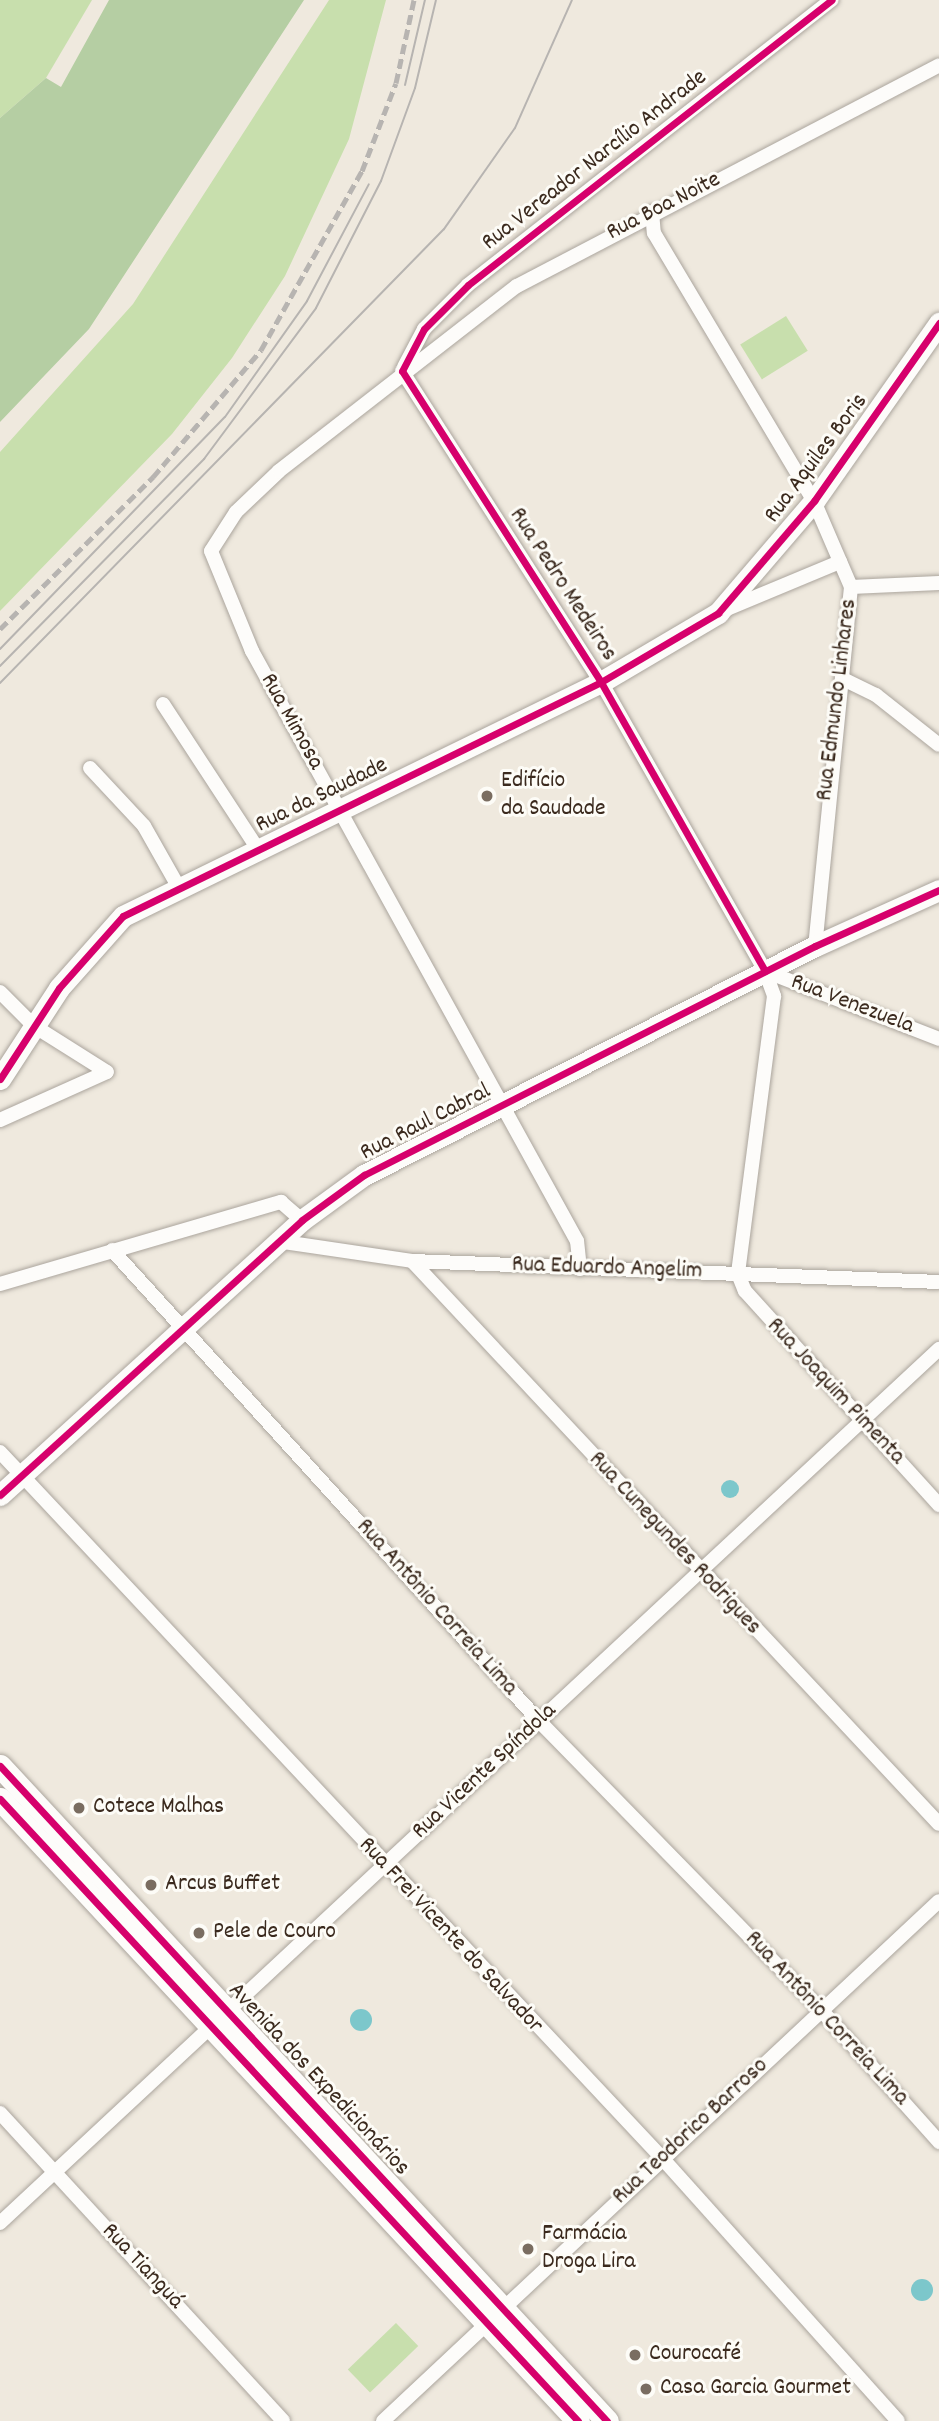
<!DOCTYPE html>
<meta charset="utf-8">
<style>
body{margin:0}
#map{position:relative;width:939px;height:2421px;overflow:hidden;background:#efe9de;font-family:Dekko,sans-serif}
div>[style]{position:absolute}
.green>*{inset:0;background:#c8dfad;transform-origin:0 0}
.forest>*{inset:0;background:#b5cea3}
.water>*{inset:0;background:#7cc7cb}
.round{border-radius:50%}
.roads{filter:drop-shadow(0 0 2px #aba59d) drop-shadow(0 0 2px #aba59d)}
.minor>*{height:14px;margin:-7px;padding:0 7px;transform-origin:7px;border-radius:7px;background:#fdfcfa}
.secondary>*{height:21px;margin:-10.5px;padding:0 10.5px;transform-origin:10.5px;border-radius:10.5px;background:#fdfcfa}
.primary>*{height:23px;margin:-11.5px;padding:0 11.5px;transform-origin:11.5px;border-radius:11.5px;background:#fdfcfa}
.tram>*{height:2px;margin:-1px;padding:0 1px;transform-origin:1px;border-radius:1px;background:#b7b4b1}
.rail>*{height:5px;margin-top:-2.5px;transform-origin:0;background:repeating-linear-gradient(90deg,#b7b4b1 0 10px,transparent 0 15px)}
.cycleway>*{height:7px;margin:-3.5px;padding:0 3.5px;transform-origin:3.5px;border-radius:3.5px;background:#d6006c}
.dots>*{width:19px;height:19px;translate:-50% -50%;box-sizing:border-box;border:4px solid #fdfcf7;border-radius:50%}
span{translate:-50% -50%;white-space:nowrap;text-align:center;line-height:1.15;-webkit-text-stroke:6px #fdfcf7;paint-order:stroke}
.street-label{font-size:24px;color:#3b2a1e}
.poi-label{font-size:24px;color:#3b2a1e}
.left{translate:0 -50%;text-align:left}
</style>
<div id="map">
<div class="green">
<div style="clip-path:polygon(0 0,92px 0,46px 78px,0 118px)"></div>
<div style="clip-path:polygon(329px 0,386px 0,349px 139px,285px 276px,232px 358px,172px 434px,0 611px,0 452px,133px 304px)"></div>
<div style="left:786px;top:316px;width:41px;height:54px;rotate:58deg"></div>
<div style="left:396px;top:2323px;width:32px;height:67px;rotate:46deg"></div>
</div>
<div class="forest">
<div style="clip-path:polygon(109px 0,304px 0,89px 329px,0 422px,0 118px,46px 78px,61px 87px)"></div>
</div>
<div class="water">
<div class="round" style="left:721px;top:1480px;width:18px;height:18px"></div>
<div class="round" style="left:350px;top:2009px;width:22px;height:22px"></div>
<div class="round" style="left:911px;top:2279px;width:22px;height:22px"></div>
</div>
<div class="roads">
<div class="minor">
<div style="left:652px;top:212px;width:21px;rotate:85deg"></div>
<div style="left:654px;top:233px;width:312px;rotate:59.2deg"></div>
<div style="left:814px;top:501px;width:94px;rotate:66.7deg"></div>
<div style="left:851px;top:587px;width:361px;rotate:95.7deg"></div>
<div style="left:404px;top:367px;width:43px;rotate:-62.2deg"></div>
<div style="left:424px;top:329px;width:62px;rotate:-45deg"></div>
<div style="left:468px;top:285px;width:462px;rotate:-38.1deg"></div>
<div style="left:402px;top:371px;width:369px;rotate:57.4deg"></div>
<div style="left:601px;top:682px;width:332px;rotate:60.4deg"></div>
<div style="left:765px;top:971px;width:27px;rotate:70deg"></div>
<div style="left:774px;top:996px;width:280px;rotate:97.4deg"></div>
<div style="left:738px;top:1274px;width:18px;rotate:68deg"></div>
<div style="left:745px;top:1291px;width:289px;rotate:47.8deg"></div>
<div style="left:851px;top:587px;width:88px;rotate:-2.6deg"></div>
<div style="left:722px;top:611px;width:128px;rotate:-22.6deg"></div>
<div style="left:843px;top:679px;width:37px;rotate:26deg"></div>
<div style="left:876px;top:695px;width:80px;rotate:38.4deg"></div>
<div style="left:163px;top:704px;width:173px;rotate:56.8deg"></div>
<div style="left:90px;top:768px;width:79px;rotate:47deg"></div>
<div style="left:144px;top:826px;width:69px;rotate:60.5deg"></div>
<div style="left:765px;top:971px;width:187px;rotate:21.3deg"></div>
<div style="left:0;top:992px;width:48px;rotate:45deg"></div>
<div style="left:34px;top:1026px;width:86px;rotate:32.2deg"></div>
<div style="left:0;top:1120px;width:117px;rotate:-24.2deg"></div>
<div style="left:277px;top:1241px;width:136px;rotate:8.4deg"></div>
<div style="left:412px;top:1261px;width:527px;rotate:2.28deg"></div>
<div style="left:112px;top:1250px;width:636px;rotate:47.81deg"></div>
<div style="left:539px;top:1721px;width:405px;rotate:45.7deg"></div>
<div style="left:822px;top:2011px;width:176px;rotate:48.2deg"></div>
<div style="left:412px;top:1261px;width:771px;rotate:46.89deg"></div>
<div style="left:580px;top:1269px;width:28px;rotate:-96deg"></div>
<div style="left:577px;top:1241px;width:674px;rotate:-118.85deg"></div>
<div style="left:252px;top:651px;width:108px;rotate:-112.3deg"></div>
<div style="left:211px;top:551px;width:46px;rotate:-57.3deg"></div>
<div style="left:236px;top:512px;width:59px;rotate:-43.6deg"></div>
<div style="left:279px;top:471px;width:301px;rotate:-37.9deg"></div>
<div style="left:517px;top:286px;width:476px;rotate:-27.6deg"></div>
<div style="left:0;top:1284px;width:293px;rotate:-16.3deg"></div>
<div style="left:281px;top:1202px;width:28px;rotate:41deg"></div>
<div style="left:0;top:1452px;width:968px;rotate:46.84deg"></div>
<div style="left:662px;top:2158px;width:353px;rotate:48.1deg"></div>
<div style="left:0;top:2113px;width:418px;rotate:47.4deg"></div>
<div style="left:0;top:2223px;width:1283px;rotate:-42.95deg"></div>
<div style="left:383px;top:2421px;width:761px;rotate:-43.08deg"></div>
</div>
<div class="secondary">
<div style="left:0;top:1079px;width:108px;rotate:-57deg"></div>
<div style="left:59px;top:988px;width:96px;rotate:-48.4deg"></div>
<div style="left:123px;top:916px;width:532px;rotate:-26.08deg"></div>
<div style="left:601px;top:682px;width:136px;rotate:-30.5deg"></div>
<div style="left:718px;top:613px;width:148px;rotate:-49.4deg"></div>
<div style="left:814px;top:501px;width:218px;rotate:-54.9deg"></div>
<div style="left:0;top:1495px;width:408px;rotate:-42.3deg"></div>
<div style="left:302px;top:1220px;width:77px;rotate:-36deg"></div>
<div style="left:364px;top:1175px;width:506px;rotate:-26.92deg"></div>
<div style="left:815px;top:946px;width:136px;rotate:-24.3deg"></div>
</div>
<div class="primary">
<div style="left:0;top:1766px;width:893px;rotate:47.18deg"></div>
<div style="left:0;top:1799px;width:849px;rotate:47.1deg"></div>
</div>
</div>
<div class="tram">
<div style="left:405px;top:85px;width:87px;rotate:-76.8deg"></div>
<div style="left:0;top:649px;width:323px;rotate:-45.9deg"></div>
<div style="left:225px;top:417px;width:142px;rotate:-54.7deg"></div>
<div style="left:307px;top:301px;width:132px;rotate:-62.1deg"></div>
<div style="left:0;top:666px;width:291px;rotate:-45.4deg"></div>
<div style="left:204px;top:459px;width:188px;rotate:-53.4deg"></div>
<div style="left:316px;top:308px;width:143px;rotate:-62.9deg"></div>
<div style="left:381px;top:181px;width:99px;rotate:-69.9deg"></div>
<div style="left:415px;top:88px;width:90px;rotate:-76.6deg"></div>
<div style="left:0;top:683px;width:635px;rotate:-45.64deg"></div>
<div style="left:444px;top:229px;width:123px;rotate:-54.9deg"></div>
<div style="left:515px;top:128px;width:140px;rotate:-66deg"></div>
</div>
<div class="rail">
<div style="left:0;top:629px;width:216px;rotate:-44.8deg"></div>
<div style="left:153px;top:477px;width:167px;rotate:-49.6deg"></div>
<div style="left:261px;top:350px;width:206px;rotate:-60.6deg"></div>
<div style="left:362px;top:171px;width:94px;rotate:-68.9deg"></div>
<div style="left:396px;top:83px;width:85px;rotate:-77.8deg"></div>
</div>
<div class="cycleway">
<div style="left:765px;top:971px;width:332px;rotate:-119.6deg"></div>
<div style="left:601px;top:682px;width:369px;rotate:-122.6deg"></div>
<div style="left:402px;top:371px;width:47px;rotate:-62.4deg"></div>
<div style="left:424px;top:329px;width:62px;rotate:-45deg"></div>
<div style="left:468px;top:285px;width:462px;rotate:-38.1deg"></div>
<div style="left:0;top:1079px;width:108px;rotate:-57deg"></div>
<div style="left:59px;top:988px;width:96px;rotate:-48.4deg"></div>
<div style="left:123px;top:916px;width:532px;rotate:-26.08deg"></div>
<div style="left:601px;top:682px;width:136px;rotate:-30.5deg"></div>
<div style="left:718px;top:613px;width:148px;rotate:-49.4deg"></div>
<div style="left:814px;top:501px;width:218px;rotate:-54.9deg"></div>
<div style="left:0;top:1495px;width:408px;rotate:-42.3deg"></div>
<div style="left:302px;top:1220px;width:77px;rotate:-36deg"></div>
<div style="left:364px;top:1175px;width:506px;rotate:-26.92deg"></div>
<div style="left:815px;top:946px;width:136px;rotate:-24.3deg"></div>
<div style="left:0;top:1766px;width:893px;rotate:47.18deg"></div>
<div style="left:0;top:1799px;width:849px;rotate:47.1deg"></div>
</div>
<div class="dots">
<div style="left:487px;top:796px;background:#7a6d61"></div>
<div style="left:79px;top:1808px;background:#7a6d61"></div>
<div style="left:151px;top:1885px;background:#7a6d61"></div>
<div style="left:199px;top:1933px;background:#7a6d61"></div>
<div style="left:528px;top:2249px;background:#7a6d61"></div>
<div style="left:635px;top:2355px;background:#7a6d61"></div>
<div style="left:646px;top:2389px;background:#7a6d61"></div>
</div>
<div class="street-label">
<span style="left:595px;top:161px;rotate:-38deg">Rua Vereador Narcílio Andrade</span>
<span style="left:664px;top:207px;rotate:-27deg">Rua Boa Noite</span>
<span style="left:817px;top:459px;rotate:-53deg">Rua Aquiles Boris</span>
<span style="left:562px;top:585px;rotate:57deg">Rua Pedro Medeiros</span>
<span style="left:838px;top:700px;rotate:-83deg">Rua Edmundo Linhares</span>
<span style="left:291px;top:722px;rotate:61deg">Rua Mimosa</span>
<span style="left:322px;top:796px;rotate:-26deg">Rua da Saudade</span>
<span style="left:852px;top:1005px;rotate:21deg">Rua Venezuela</span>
<span style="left:426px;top:1123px;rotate:-27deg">Rua Raul Cabral</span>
<span style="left:607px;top:1269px;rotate:2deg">Rua Eduardo Angelim</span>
<span style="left:835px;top:1392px;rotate:47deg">Rua Joaquim Pimenta</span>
<span style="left:674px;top:1544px;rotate:47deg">Rua Cunegundes Rodrigues</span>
<span style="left:436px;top:1608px;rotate:48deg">Rua Antônio Correia Lima</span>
<span style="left:485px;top:1772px;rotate:-43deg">Rua Vicente Spíndola</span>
<span style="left:450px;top:1936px;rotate:47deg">Rua Frei Vicente do Salvador</span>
<span style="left:826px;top:2019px;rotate:47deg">Rua Antônio Correia Lima</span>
<span style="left:318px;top:2080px;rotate:47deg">Avenida dos Expedicionários</span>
<span style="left:691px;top:2132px;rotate:-43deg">Rua Teodorico Barroso</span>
<span style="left:142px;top:2267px;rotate:47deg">Rua Tianguá</span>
</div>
<div class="poi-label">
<span class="left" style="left:501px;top:796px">Edifício<br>da Saudade</span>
<span class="left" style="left:93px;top:1808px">Cotece Malhas</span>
<span class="left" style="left:165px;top:1885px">Arcus Buffet</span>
<span class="left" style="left:213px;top:1933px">Pele de Couro</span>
<span class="left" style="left:542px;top:2249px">Farmácia<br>Droga Lira</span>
<span class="left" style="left:649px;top:2355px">Courocafé</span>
<span class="left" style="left:660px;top:2389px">Casa Garcia Gourmet</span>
</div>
</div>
